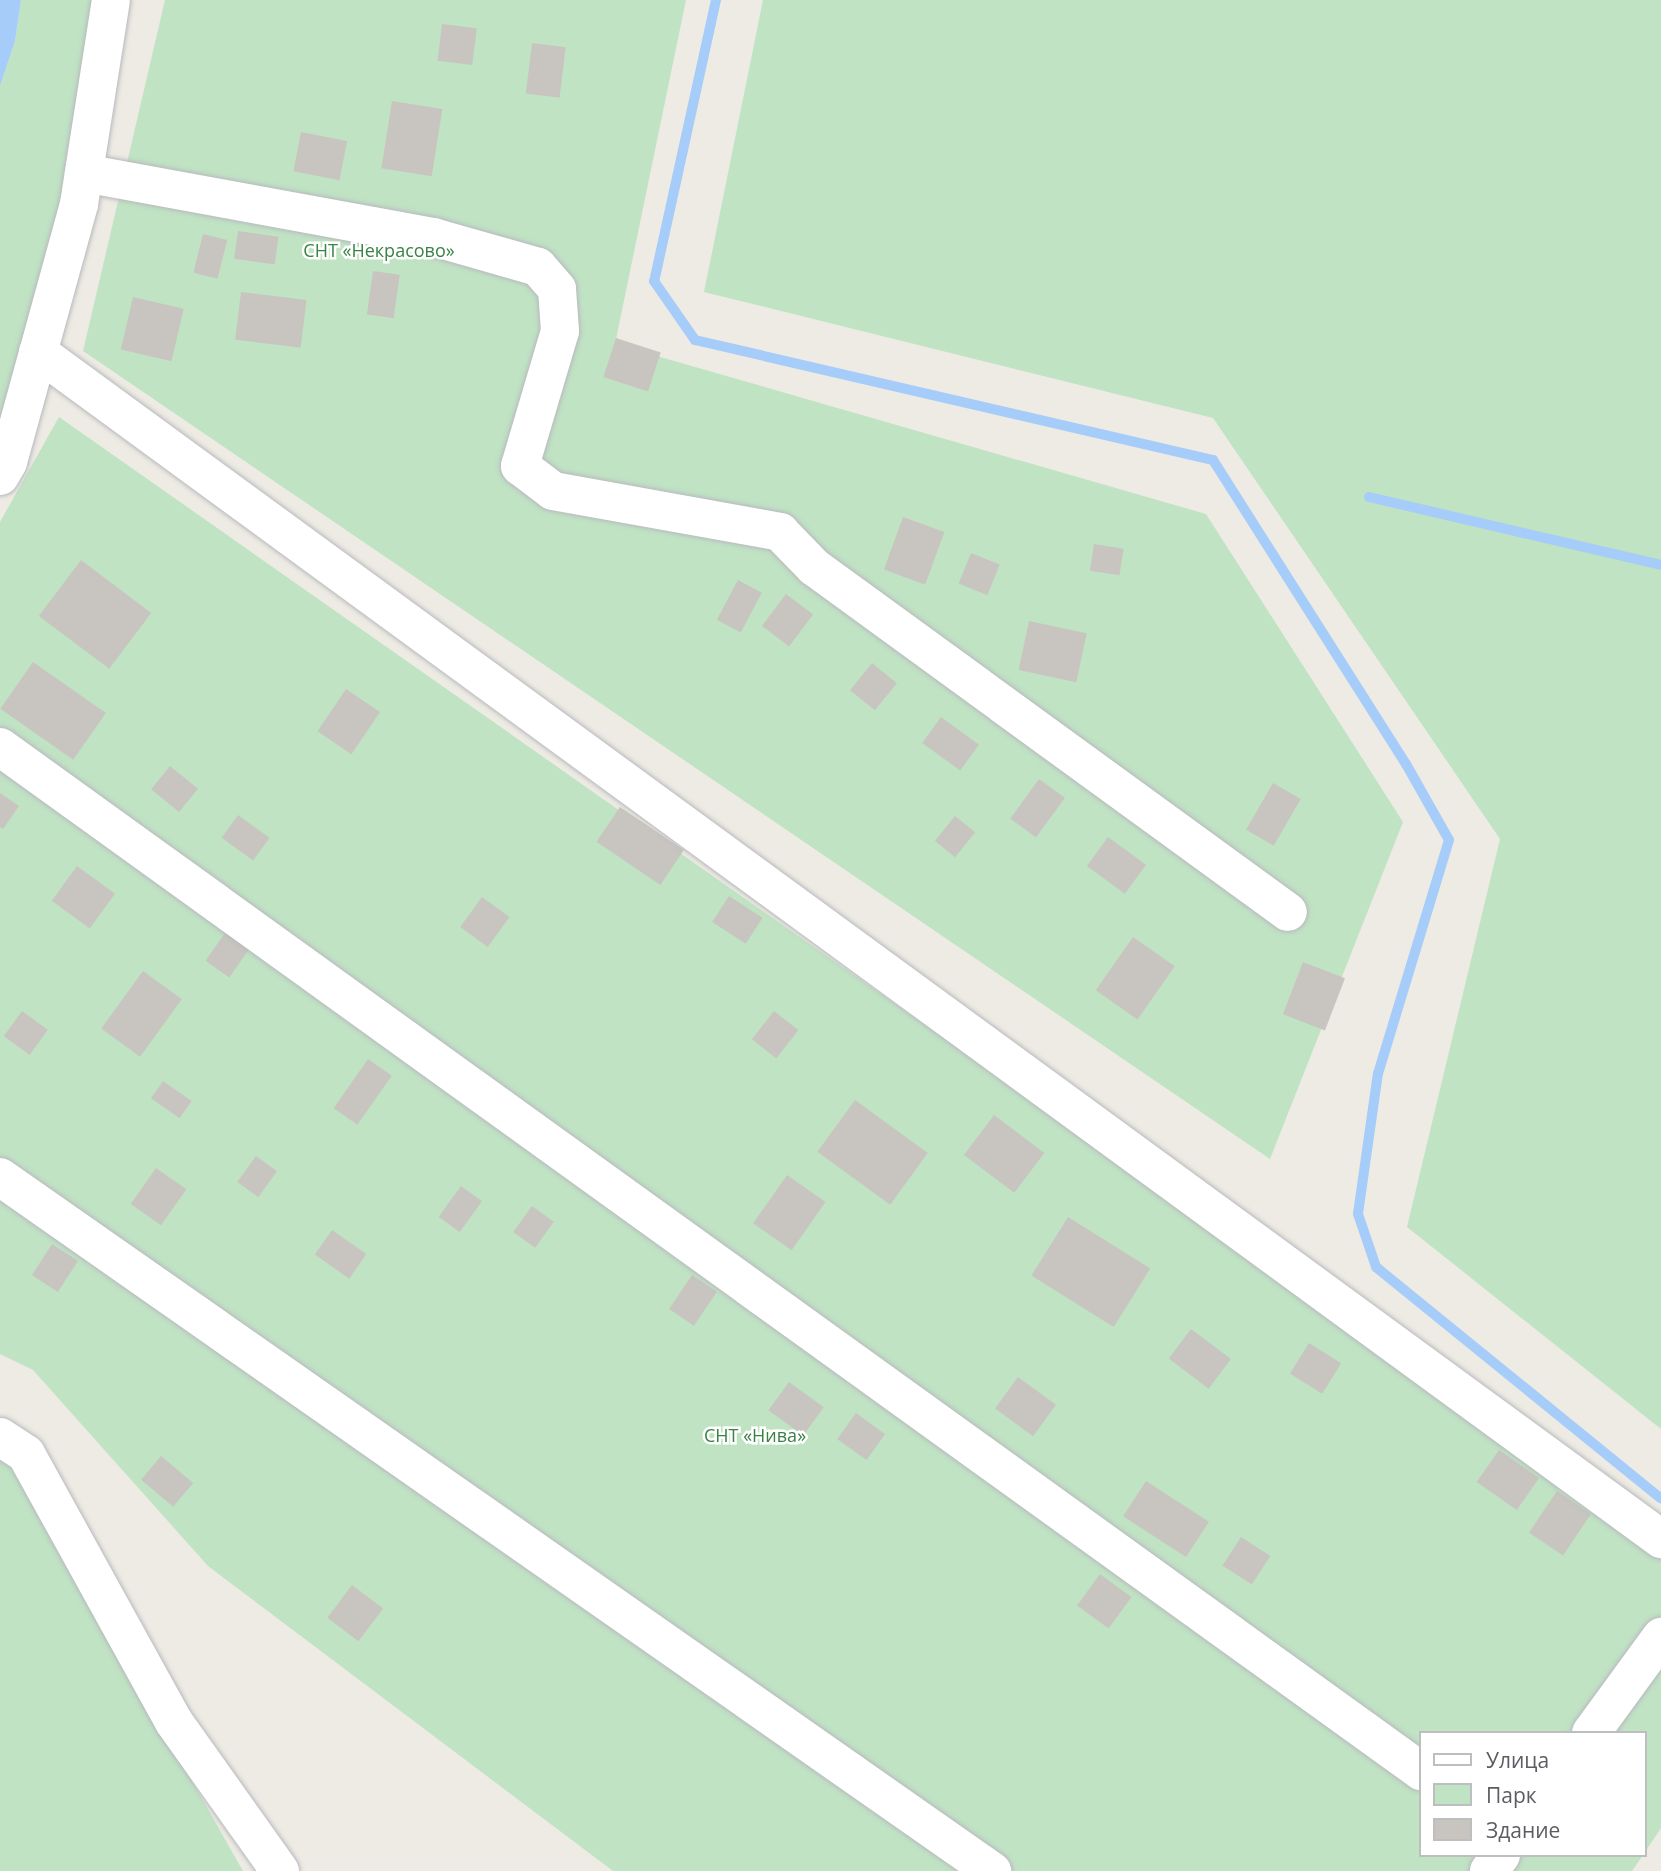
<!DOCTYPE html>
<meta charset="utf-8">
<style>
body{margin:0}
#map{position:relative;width:1661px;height:1871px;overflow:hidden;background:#edebe3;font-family:"Open Sans",sans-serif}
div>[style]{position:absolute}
.green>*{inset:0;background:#c0e3c4}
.water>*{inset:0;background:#a6ccf9}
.stream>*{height:10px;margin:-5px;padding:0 5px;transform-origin:5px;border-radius:5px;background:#a6ccf9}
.building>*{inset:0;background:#c8c5c0;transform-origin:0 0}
.roads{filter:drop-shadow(0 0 2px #b8b9be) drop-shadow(0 0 2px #b8b9be)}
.street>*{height:38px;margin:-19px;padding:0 19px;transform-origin:19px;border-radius:19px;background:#fff}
span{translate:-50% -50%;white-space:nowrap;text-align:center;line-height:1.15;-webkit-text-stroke:5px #fff;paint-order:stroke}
.park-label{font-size:18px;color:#3a8245}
.legend{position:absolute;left:1419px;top:1731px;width:228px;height:126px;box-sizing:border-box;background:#fff;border:2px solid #bdbec0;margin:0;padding:9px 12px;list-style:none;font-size:21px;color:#5b5d62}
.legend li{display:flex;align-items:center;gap:14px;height:35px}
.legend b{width:35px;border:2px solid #bdbec0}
</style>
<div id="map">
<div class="green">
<div style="clip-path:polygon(21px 0,98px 0,71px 157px,0 440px,0 86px,15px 41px)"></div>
<div style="clip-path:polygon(165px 0,686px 0,615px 344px,1206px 514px,1403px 822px,1270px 1159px,83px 351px)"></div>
<div style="clip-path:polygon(763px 0,1661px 0,1661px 1429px,1407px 1227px,1500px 839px,1213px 418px,704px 292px)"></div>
<div style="clip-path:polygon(59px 417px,1304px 1291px,1661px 1559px,1661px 1828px,1645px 1852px,1645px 1733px,1421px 1733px,1421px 1855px,1643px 1855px,1632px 1871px,613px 1871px,208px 1566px,33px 1370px,0 1354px,0 522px)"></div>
<div style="clip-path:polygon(0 1451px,7px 1455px,243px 1871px,0 1871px)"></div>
</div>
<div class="water">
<div style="clip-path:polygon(0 0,21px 0,15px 41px,0 86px)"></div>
</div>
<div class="stream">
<div style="left:716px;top:0;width:288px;rotate:102.4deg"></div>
<div style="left:654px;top:281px;width:72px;rotate:55.2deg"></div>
<div style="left:695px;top:340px;width:532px;rotate:13.04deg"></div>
<div style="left:1213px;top:460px;width:360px;rotate:57.6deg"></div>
<div style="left:1406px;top:764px;width:87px;rotate:60.5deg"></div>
<div style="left:1449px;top:840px;width:244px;rotate:106.9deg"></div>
<div style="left:1378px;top:1073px;width:142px;rotate:98.1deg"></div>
<div style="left:1358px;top:1214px;width:56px;rotate:71.2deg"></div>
<div style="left:1376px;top:1267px;width:367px;rotate:39.1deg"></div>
<div style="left:1369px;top:497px;width:300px;rotate:13.1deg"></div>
</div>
<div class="building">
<div style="left:442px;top:24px;width:35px;height:37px;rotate:7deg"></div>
<div style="left:532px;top:43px;width:34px;height:51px;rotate:7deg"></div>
<div style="left:392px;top:101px;width:51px;height:68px;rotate:9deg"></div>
<div style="left:301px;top:132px;width:47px;height:40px;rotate:11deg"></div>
<div style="left:238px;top:231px;width:41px;height:28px;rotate:8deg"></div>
<div style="left:203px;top:234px;width:25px;height:40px;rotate:14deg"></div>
<div style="left:373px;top:271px;width:27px;height:44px;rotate:8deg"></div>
<div style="left:241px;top:292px;width:66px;height:48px;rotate:7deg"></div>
<div style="left:133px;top:297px;width:52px;height:54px;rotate:13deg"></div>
<div style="left:616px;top:338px;width:47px;height:41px;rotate:18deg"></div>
<div style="left:903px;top:517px;width:44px;height:56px;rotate:20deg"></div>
<div style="left:1094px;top:544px;width:30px;height:27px;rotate:9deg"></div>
<div style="left:971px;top:553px;width:31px;height:33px;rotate:22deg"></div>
<div style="left:81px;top:560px;width:88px;height:70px;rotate:37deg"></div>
<div style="left:738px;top:580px;width:27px;height:45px;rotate:28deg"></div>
<div style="left:786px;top:594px;width:34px;height:40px;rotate:37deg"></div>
<div style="left:1029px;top:621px;width:59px;height:50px;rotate:12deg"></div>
<div style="left:33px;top:662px;width:89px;height:57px;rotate:35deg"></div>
<div style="left:872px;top:663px;width:32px;height:35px;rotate:39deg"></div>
<div style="left:346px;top:689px;width:41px;height:51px;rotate:34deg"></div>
<div style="left:941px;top:717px;width:47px;height:32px;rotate:36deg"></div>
<div style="left:170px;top:766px;width:36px;height:30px;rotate:39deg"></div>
<div style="left:1039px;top:779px;width:32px;height:49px;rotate:36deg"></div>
<div style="left:1273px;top:783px;width:32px;height:54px;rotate:30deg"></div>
<div style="clip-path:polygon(0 793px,19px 806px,3px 829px,0 827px)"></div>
<div style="left:620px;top:807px;width:77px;height:42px;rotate:34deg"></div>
<div style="left:238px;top:815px;width:39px;height:28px;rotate:36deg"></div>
<div style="left:955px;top:816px;width:26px;height:32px;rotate:39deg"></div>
<div style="left:1108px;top:837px;width:47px;height:36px;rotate:36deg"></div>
<div style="left:77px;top:866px;width:47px;height:43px;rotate:36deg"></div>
<div style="left:729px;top:896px;width:40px;height:31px;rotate:33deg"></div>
<div style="left:482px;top:897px;width:34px;height:37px;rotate:36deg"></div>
<div style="left:225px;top:933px;width:29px;height:34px;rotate:35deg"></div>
<div style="left:1133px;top:937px;width:51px;height:65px;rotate:35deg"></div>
<div style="left:1303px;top:962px;width:45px;height:56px;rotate:21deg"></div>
<div style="left:143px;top:971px;width:48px;height:71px;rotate:36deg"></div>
<div style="left:22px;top:1011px;width:32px;height:31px;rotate:36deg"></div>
<div style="left:774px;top:1011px;width:31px;height:36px;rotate:38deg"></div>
<div style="left:368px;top:1059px;width:29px;height:60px;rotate:35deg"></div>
<div style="left:163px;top:1081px;width:35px;height:21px;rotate:35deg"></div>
<div style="left:855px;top:1100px;width:90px;height:64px;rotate:36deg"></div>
<div style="left:994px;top:1115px;width:63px;height:50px;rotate:37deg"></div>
<div style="left:256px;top:1156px;width:26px;height:32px;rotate:36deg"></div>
<div style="left:156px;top:1168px;width:37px;height:44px;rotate:35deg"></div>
<div style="left:787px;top:1175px;width:47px;height:59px;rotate:35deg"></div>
<div style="left:461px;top:1186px;width:26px;height:38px;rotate:36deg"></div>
<div style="left:532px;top:1206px;width:27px;height:32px;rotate:36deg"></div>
<div style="left:1068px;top:1217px;width:97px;height:69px;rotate:32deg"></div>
<div style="left:332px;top:1230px;width:42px;height:30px;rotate:35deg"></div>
<div style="left:52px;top:1244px;width:31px;height:37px;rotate:33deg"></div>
<div style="left:692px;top:1275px;width:30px;height:41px;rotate:34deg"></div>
<div style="left:1191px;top:1329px;width:50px;height:37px;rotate:37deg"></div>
<div style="left:1309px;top:1343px;width:38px;height:36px;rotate:32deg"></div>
<div style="left:1018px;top:1377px;width:47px;height:39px;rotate:36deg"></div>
<div style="left:789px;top:1382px;width:43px;height:35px;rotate:36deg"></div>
<div style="left:856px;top:1413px;width:36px;height:32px;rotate:36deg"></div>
<div style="left:1499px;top:1450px;width:49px;height:39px;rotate:35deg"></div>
<div style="left:161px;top:1456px;width:42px;height:31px;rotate:40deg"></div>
<div style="left:1146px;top:1481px;width:75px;height:42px;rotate:33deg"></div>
<div style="left:1557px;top:1491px;width:41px;height:50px;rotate:34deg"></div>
<div style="left:1241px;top:1537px;width:35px;height:34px;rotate:33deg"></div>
<div style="left:1100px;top:1574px;width:39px;height:39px;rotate:36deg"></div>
<div style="left:352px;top:1585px;width:39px;height:41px;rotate:37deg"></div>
</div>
<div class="roads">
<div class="street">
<div style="left:84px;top:173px;width:355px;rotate:10.4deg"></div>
<div style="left:433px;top:237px;width:109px;rotate:15.9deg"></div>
<div style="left:538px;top:267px;width:29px;rotate:49deg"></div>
<div style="left:557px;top:289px;width:42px;rotate:85.9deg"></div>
<div style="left:560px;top:331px;width:141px;rotate:106.5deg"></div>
<div style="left:520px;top:466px;width:41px;rotate:37.1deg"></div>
<div style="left:553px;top:491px;width:231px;rotate:10.2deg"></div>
<div style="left:780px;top:532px;width:49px;rotate:45.8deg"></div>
<div style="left:814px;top:567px;width:586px;rotate:36.05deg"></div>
<div style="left:38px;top:352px;width:2011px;rotate:36.18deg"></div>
<div style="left:0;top:476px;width:16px;rotate:-60deg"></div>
<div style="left:8px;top:462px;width:268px;rotate:-74.6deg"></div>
<div style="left:79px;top:204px;width:206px;rotate:-81.1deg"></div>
<div style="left:0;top:747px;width:1752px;rotate:35.78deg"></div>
<div style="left:0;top:1177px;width:1211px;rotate:34.98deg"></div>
<div style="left:0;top:1437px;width:31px;rotate:33deg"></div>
<div style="left:26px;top:1454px;width:306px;rotate:61.1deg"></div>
<div style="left:174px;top:1722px;width:183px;rotate:54.6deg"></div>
<div style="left:1591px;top:1733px;width:119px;rotate:-53.9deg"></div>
<div style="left:1489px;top:1871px;width:20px;rotate:-53deg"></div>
</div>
</div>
<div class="park-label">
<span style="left:379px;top:250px">СНТ «Некрасово»</span>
<span style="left:755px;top:1435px">СНТ «Нива»</span>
</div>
<ul class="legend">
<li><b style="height:9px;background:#fff"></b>Улица</li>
<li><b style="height:19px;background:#c0e3c4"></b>Парк</li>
<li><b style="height:19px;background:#c8c5c0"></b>Здание</li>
</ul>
</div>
